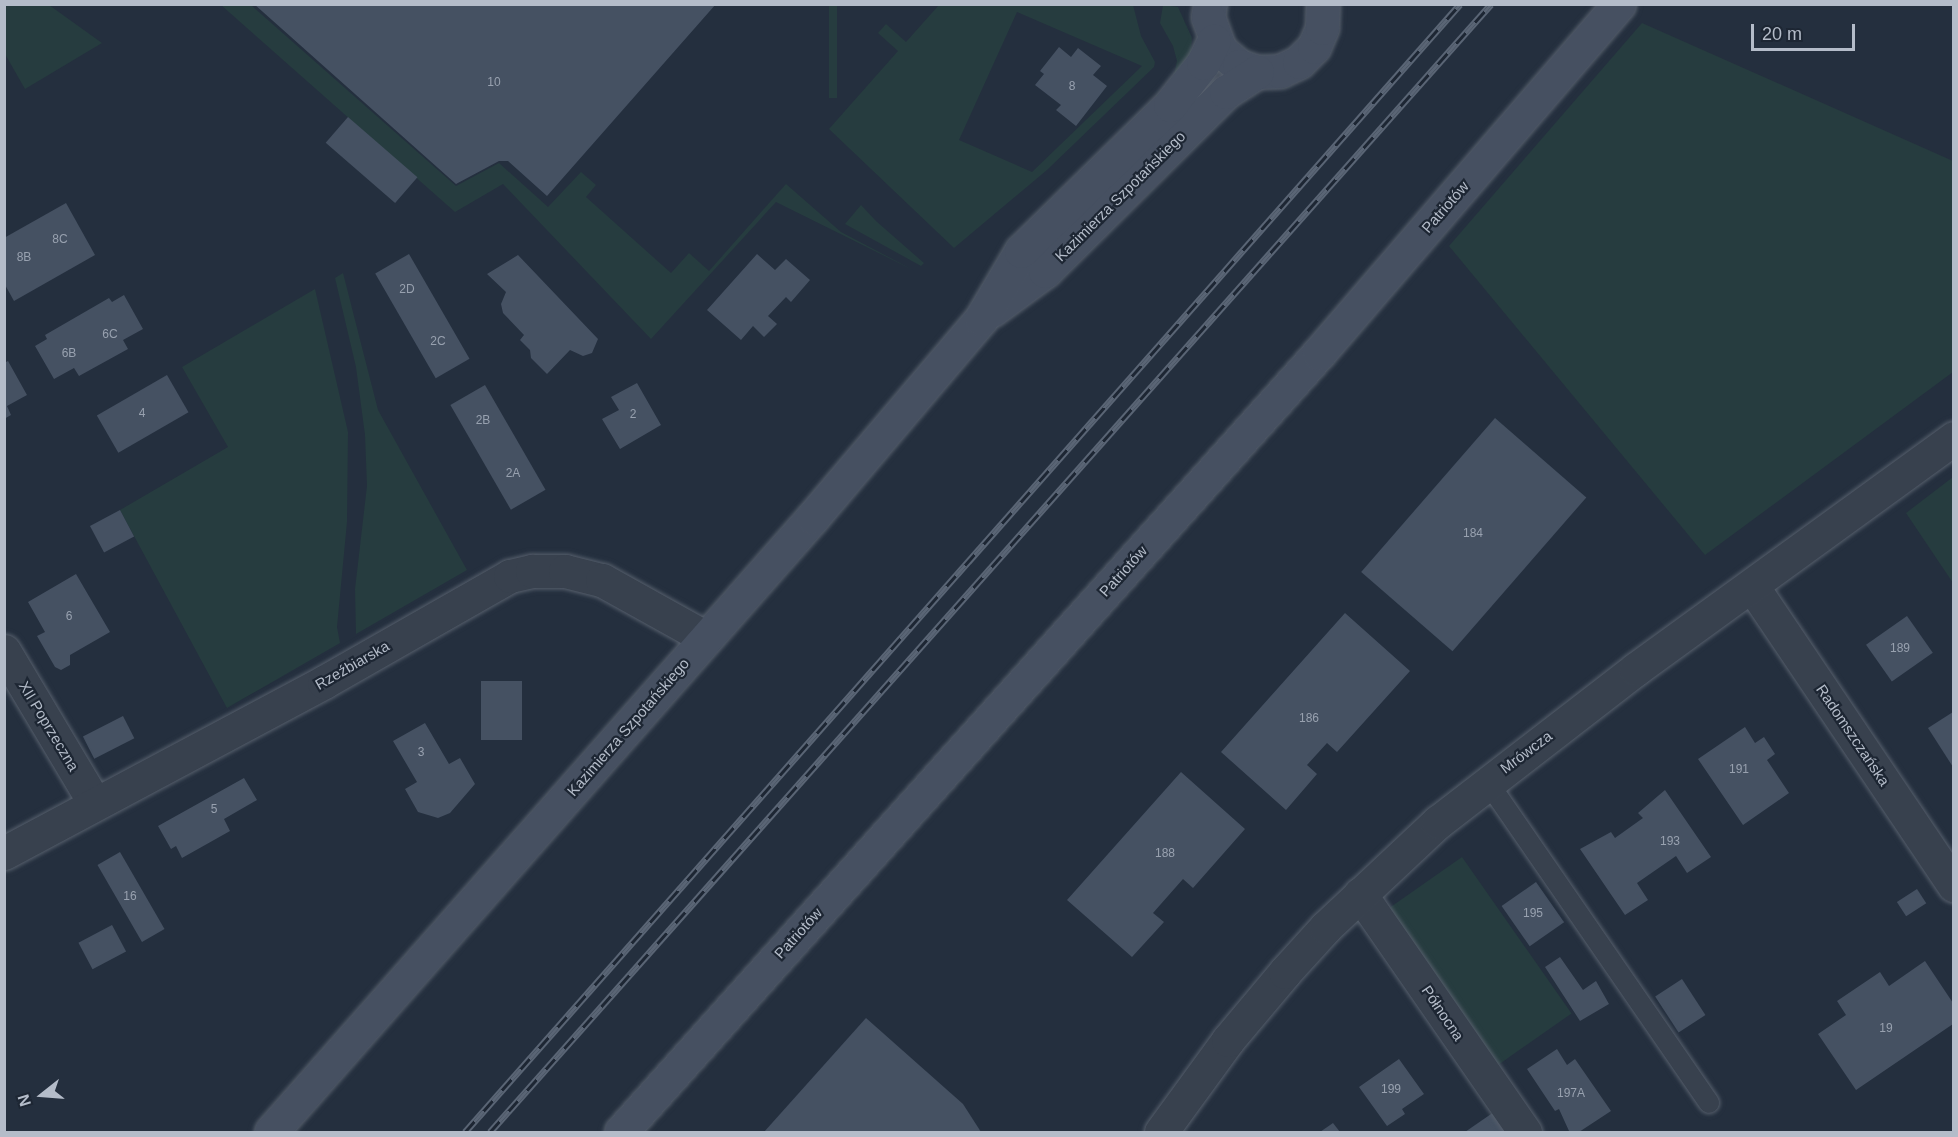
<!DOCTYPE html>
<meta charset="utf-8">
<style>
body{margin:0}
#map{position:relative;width:1958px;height:1137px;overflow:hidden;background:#242f3e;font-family:Arial,sans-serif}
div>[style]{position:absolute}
.green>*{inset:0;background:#263c3f;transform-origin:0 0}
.building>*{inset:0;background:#455162;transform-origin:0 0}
.roads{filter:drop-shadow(0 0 2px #565f6c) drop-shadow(0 0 2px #565f6c)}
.service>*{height:20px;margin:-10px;padding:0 10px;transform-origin:10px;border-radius:10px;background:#38414e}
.minor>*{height:33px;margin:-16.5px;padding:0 16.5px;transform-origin:16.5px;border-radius:16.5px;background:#38414e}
.tertiary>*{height:33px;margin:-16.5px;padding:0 16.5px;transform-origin:16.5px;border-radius:16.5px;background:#38414e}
.secondary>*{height:33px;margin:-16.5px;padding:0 16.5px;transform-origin:16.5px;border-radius:16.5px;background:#465061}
.rail>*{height:7px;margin-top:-3.5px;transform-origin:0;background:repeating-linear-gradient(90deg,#1d2633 0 14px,#5a6575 0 28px);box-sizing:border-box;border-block:2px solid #5a6575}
span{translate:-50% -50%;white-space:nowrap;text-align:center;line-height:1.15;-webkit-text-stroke:4.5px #1d2633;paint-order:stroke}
.number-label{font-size:12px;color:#98a1af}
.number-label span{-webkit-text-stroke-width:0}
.street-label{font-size:15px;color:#b4bcc9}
.frame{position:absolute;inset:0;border:6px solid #b4bcc9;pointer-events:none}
.north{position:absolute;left:12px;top:1065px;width:60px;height:60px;-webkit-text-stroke:4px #1d2633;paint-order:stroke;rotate:253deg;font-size:16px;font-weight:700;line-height:24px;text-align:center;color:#b4bcc9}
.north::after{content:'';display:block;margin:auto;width:21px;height:27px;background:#b4bcc9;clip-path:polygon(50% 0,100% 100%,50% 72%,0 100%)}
.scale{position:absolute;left:1751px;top:24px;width:104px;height:27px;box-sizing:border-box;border:3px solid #b4bcc9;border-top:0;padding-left:8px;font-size:18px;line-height:21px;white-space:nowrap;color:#b4bcc9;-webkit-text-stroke:4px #1d2633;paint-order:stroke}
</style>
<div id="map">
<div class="green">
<div style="clip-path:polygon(4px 5px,49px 5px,102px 43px,25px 89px,5px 54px)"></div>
<div style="clip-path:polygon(221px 5px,251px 5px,456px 186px,499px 163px,548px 207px,581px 172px,596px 185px,586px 197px,671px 273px,689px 253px,709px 271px,786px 184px,841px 232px,915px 271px,776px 202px,651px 339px,503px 184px,455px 212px)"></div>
<div style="left:829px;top:5px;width:8px;height:93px"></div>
<div style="clip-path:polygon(evenodd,939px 5px,1133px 5px,1141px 36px,1155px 62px,1154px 67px,1047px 170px,954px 248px,829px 129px,898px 51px,878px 33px,886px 24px,906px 42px,939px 5px,1017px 12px,1142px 66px,1032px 172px,959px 140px,1017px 12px)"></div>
<div style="clip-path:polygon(1163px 5px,1178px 7px,1192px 38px,1191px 53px,1174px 75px,1177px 61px,1173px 46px,1160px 23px)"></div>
<div style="clip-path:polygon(1642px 23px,1953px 161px,1953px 372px,1705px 555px,1449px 246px)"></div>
<div style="clip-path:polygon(861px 205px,876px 221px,924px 263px,921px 266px,845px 224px)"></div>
<div style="clip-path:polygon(343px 273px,378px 410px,467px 570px,356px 634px,355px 589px,367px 486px,365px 435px,356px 367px,335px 278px)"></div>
<div style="clip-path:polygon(315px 289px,348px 432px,347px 522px,337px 627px,340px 643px,227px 708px,120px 510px,228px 447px,182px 367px)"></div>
<div style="clip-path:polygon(1953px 477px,1953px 583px,1906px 513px)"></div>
<div style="left:1462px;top:857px;width:191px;height:91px;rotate:55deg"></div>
</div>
<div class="building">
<div style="clip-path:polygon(254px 4px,716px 4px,547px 196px,508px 161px,499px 161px,456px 184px)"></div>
<div style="clip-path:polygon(1059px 47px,1071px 57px,1078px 48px,1101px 66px,1093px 75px,1107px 86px,1076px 126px,1056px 110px,1061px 105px,1035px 85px,1044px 74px,1040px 71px)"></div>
<div style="left:348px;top:117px;width:92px;height:34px;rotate:41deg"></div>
<div style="clip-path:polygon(66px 203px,95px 255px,14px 301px,4px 283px,4px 238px)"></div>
<div style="left:409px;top:254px;width:121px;height:39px;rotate:60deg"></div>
<div style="clip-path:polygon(757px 254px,775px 270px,786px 259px,810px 280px,791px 302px,786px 297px,768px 316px,777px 324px,764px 337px,753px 326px,741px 340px,707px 310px)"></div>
<div style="clip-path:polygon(518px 255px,598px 339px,592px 353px,583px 356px,570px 350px,547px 374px,531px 358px,530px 350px,520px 340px,524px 335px,503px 313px,501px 304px,506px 292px,487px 274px)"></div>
<div style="clip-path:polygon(124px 295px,143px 329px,123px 340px,128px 349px,79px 376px,74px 368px,54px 379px,35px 346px,47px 339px,45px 335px,109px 298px,112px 302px)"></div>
<div style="clip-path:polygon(8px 361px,27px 395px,7px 406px,11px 415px,4px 419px,4px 363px)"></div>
<div style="left:167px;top:375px;width:43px;height:81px;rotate:60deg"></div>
<div style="clip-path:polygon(637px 383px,661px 425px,620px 449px,602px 419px,619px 410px,611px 397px)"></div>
<div style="left:485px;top:385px;width:121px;height:40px;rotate:60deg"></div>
<div style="left:1495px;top:418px;width:121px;height:204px;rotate:41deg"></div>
<div style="left:120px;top:510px;width:30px;height:34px;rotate:62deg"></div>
<div style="clip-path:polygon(76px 574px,110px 632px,70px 655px,70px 665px,61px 670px,55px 667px,37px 636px,45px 632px,28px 602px)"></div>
<div style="clip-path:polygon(1345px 613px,1410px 671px,1337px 752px,1327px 743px,1307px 765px,1317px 774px,1286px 810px,1221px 752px)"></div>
<div style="left:1907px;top:616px;width:45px;height:50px;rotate:55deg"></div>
<div style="left:481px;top:681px;width:41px;height:59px"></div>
<div style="clip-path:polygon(1953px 712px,1953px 767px,1928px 728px)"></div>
<div style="left:123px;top:716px;width:25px;height:45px;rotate:63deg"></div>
<div style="clip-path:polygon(425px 723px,449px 764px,460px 758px,475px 784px,450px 813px,438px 818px,418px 812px,405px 789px,417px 782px,393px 741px)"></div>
<div style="clip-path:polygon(1745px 727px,1755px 743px,1764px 737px,1775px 754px,1767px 760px,1789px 793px,1743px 825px,1698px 759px)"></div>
<div style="clip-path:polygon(1181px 772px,1245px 829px,1193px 888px,1183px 879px,1153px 913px,1164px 922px,1132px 957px,1067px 900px)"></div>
<div style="clip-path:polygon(244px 778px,257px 800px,224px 819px,230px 831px,182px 858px,176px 846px,171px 849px,158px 826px)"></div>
<div style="clip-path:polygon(1665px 790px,1711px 857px,1687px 873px,1676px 856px,1637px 883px,1648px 900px,1625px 915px,1580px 849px,1611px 832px,1615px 838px,1643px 818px,1638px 813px)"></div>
<div style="left:120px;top:852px;width:89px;height:26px;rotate:60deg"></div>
<div style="left:1536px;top:882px;width:49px;height:42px;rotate:55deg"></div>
<div style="left:1917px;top:889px;width:17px;height:24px;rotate:57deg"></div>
<div style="left:112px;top:925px;width:30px;height:38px;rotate:62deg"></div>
<div style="clip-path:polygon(1560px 957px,1583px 990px,1596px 981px,1609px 1004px,1580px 1021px,1545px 967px)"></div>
<div style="clip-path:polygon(1925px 961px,1953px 1003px,1953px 1024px,1856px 1090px,1818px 1034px,1846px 1015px,1837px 1001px,1880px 972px,1889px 986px)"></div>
<div style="left:1682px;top:979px;width:43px;height:32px;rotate:57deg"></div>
<div style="clip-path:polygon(866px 1018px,963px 1104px,981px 1132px,764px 1132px)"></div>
<div style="clip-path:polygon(1557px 1049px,1567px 1065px,1575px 1059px,1611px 1111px,1579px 1132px,1569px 1131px,1559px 1109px,1555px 1111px,1527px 1069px)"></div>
<div style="clip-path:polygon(1399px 1059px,1424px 1094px,1402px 1109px,1405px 1114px,1387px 1126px,1359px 1087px)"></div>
<div style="clip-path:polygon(1494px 1112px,1508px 1132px,1465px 1132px)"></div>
<div style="clip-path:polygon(1333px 1123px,1340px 1132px,1320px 1132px)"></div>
</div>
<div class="roads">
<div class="service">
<div style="left:1487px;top:781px;width:391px;rotate:55.4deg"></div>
</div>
<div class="minor">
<div style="left:1752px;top:586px;width:361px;rotate:56deg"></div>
<div style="left:4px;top:651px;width:176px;rotate:59.2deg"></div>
<div style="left:4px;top:853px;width:363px;rotate:-28.1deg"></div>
<div style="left:324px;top:682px;width:214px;rotate:-29.7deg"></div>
<div style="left:510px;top:576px;width:23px;rotate:-13deg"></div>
<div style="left:532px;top:571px;width:33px"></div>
<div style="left:565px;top:571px;width:38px;rotate:14deg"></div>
<div style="left:602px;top:580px;width:119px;rotate:29.1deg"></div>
<div style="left:1360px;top:894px;width:290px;rotate:55.3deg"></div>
</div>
<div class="tertiary">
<div style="left:1161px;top:1132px;width:114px;rotate:-53.9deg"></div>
<div style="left:1228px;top:1040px;width:89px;rotate:-50deg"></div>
<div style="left:1285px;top:972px;width:61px;rotate:-47.7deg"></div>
<div style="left:1326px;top:927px;width:154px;rotate:-43.2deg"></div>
<div style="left:1438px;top:822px;width:250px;rotate:-37.7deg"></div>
<div style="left:1636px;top:669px;width:393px;rotate:-36deg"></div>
</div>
<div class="secondary">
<div style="left:1210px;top:4px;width:13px;rotate:99deg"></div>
<div style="left:1208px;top:17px;width:35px;rotate:70deg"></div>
<div style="left:1220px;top:50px;width:25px;rotate:40deg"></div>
<div style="left:1239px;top:66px;width:19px;rotate:18deg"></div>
<div style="left:1257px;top:72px;width:23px;rotate:-2deg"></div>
<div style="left:1280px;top:71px;width:21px;rotate:-25deg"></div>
<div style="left:1299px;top:62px;width:21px;rotate:-45deg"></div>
<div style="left:1314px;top:47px;width:21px;rotate:-67deg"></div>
<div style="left:1322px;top:28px;width:24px;rotate:-88deg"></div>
<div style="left:992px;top:310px;width:66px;rotate:-36.3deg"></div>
<div style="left:1045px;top:271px;width:255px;rotate:-44.7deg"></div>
<div style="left:1226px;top:92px;width:37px;rotate:-33deg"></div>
<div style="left:271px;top:1132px;width:820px;rotate:-48.61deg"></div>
<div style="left:813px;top:517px;width:260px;rotate:-49.7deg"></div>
<div style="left:981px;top:319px;width:79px;rotate:-59.5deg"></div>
<div style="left:1021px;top:251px;width:209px;rotate:-44.4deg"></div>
<div style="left:1170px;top:105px;width:53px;rotate:-51.8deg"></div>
<div style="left:1203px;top:63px;width:25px;rotate:-64deg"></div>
<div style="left:621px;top:1132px;width:1046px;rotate:-48.14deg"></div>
<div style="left:1319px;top:353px;width:460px;rotate:-49.3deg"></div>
</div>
</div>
<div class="rail">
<div style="left:465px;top:1132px;width:1504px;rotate:-48.58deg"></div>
<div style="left:490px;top:1132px;width:1508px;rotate:-48.41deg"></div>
</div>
<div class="number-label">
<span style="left:494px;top:83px">10</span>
<span style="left:1072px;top:87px">8</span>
<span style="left:60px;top:240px">8C</span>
<span style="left:24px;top:258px">8B</span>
<span style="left:407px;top:290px">2D</span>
<span style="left:110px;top:335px">6C</span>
<span style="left:438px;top:342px">2C</span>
<span style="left:69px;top:354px">6B</span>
<span style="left:142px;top:414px">4</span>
<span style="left:633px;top:415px">2</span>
<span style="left:483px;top:421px">2B</span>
<span style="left:513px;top:474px">2A</span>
<span style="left:1473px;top:534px">184</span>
<span style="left:69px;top:617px">6</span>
<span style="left:1900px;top:649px">189</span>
<span style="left:1309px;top:719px">186</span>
<span style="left:421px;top:753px">3</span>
<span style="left:1739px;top:770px">191</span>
<span style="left:214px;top:810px">5</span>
<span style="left:1670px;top:842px">193</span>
<span style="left:1165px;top:854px">188</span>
<span style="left:130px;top:897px">16</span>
<span style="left:1533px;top:914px">195</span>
<span style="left:1886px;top:1029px">19</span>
<span style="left:1391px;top:1090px">199</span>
<span style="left:1571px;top:1094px">197A</span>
</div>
<div class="street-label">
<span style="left:1120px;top:196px;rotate:-45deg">Kazimierza Szpotańskiego</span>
<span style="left:1445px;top:207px;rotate:-49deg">Patriotów</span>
<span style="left:1123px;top:571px;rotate:-48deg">Patriotów</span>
<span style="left:352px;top:665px;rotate:-30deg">Rzeźbiarska</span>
<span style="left:49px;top:726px;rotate:59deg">XII Poprzeczna</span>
<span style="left:628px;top:727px;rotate:-49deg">Kazimierza Szpotańskiego</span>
<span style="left:1853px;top:735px;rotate:56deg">Radomszczańska</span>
<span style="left:1526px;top:752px;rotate:-37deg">Mrówcza</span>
<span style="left:798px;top:933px;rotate:-48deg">Patriotów</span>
<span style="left:1443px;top:1013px;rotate:56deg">Północna</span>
</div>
<div class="frame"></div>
<div class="north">N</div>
<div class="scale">20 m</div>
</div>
